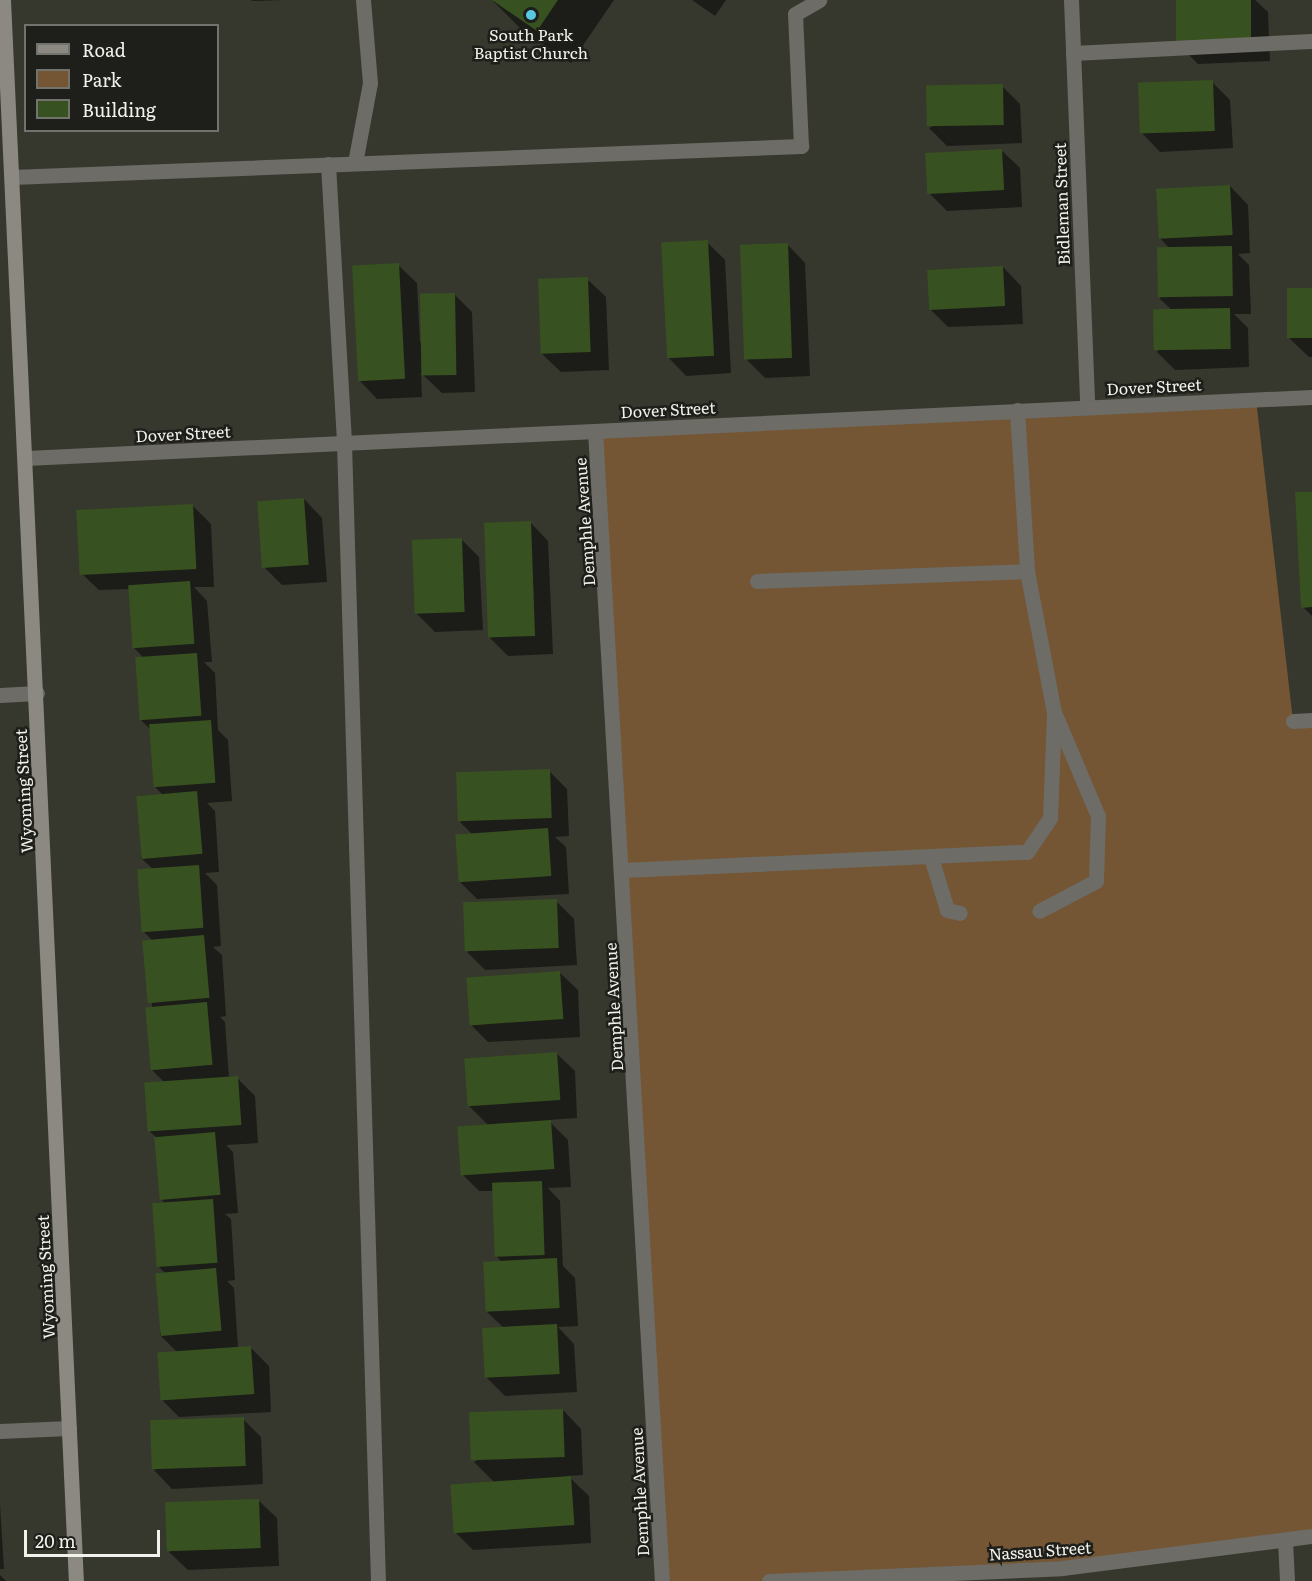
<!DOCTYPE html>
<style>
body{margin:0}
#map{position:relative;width:1312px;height:1581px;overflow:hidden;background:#36372d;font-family:Literata,serif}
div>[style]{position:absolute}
.green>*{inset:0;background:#745634}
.shadow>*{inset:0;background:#0007}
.building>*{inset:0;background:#385120;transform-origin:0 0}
.lane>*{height:15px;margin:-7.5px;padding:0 7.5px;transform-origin:7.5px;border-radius:7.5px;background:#6d6c67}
.street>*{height:15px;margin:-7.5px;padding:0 7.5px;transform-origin:7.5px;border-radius:7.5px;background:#6d6c67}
.secondary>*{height:15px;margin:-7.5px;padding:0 7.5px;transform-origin:7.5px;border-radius:7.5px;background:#8c8982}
.dots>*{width:16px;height:16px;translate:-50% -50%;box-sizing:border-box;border:3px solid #1e1e1a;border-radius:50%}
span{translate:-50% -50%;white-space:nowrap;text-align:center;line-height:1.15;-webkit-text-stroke:5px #1e1e1a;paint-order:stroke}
.poi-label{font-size:16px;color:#f2f2ec}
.street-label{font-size:16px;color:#f2f2ec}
.legend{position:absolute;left:24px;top:24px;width:195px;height:108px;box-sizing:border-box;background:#1e1e1a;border:2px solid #73736e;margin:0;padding:8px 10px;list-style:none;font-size:18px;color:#f2f2ec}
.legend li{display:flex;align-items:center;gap:12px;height:30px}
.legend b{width:30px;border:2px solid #73736e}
.scale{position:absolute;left:24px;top:1530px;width:136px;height:27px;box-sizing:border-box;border:3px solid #f2f2ec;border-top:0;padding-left:8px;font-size:18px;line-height:21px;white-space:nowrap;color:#f2f2ec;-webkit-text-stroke:4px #1e1e1a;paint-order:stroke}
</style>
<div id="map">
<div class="green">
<div style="clip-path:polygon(1256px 399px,1293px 721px,1312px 720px,1312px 1536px,1230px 1550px,769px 1581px,662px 1581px,595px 431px)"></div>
</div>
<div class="shadow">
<div style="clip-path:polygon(251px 0,283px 0,252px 1px)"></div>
<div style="clip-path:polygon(492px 0,614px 0,571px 63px,521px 29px)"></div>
<div style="clip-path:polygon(692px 0,726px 0,715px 16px)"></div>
<div style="clip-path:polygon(1177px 0,1255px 0,1268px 12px,1270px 61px,1198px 64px,1180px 46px)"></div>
<div style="clip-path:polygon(1212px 82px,1230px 100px,1233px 148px,1160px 152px,1142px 133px)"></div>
<div style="clip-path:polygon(1002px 86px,1020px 104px,1022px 143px,947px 146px,929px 128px)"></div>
<div style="clip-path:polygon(1001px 150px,1020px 168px,1022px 207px,947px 211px,929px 193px)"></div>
<div style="clip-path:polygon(1230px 186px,1248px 205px,1250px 253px,1238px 254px,1249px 265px,1251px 314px,1234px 314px,1248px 328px,1249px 367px,1175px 370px,1157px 352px,1174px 312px,1160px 299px,1171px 250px,1160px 238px)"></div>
<div style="clip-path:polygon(707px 242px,725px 260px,731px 373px,686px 376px,668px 357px)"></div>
<div style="clip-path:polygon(787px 244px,805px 263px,810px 376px,765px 378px,747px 360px)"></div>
<div style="clip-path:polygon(398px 265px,417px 283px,420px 343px,454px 294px,472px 312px,475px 392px,442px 393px,421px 373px,422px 397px,377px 399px,359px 380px)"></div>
<div style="clip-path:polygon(1003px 267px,1021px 286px,1023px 324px,948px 327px,930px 309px)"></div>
<div style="clip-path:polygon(587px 279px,606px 297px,609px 370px,561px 372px,542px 354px)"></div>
<div style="clip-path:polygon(1312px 289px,1312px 357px,1309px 357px,1290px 339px)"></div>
<div style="clip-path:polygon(1312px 493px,1312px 616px,1303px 607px)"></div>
<div style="clip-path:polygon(304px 499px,322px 518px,327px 582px,282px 585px,264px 567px)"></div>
<div style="clip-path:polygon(193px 506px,211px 524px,214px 587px,194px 587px,207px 601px,212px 662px,204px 662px,215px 673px,218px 730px,228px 740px,232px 801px,207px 803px,215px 811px,219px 872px,205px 873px,217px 885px,221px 946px,213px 947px,222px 955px,226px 1016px,220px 1017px,225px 1022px,229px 1078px,237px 1078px,255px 1096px,258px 1143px,226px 1145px,233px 1152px,238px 1213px,225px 1214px,231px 1219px,235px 1280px,227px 1281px,234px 1288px,238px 1348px,250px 1347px,269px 1366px,271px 1412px,179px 1417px,161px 1399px,176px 1351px,160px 1335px,165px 1273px,158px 1266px,166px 1204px,160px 1198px,156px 1137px,148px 1130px,164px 1082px,151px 1069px,153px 941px,144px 932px,154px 870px,141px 858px,163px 795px,155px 787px,150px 729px,141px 720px,144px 658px,134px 648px,130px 589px,99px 590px,80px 572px)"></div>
<div style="clip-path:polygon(530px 522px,548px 541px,553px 654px,508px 656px,490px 638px)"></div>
<div style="clip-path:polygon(461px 539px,479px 557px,483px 630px,435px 632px,417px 614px)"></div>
<div style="clip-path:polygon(549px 771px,567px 789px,569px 836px,555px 837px,566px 847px,569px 894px,477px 899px,459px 881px,471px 833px,460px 822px)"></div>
<div style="clip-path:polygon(556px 901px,574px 919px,577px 965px,485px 970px,467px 952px)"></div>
<div style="clip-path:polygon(559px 972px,578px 990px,580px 1037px,488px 1042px,470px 1024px)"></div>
<div style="clip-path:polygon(556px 1053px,575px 1071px,577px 1118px,548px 1120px,568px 1140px,571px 1187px,548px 1188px,560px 1201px,563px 1266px,575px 1278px,578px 1326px,558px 1327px,574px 1344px,577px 1392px,505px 1396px,487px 1378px,504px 1328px,487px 1312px,502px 1262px,497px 1257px,494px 1191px,479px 1191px,461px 1173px,488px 1125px,468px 1105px)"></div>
<div style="clip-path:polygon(563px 1410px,581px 1429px,583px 1475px,568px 1476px,589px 1496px,591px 1543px,473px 1550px,455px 1532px,495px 1483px,474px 1462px)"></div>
<div style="clip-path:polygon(243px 1419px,261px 1437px,263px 1484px,172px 1489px,154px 1470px)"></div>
<div style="clip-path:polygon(258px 1500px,277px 1518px,279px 1566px,188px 1570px,169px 1552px)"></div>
<div style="clip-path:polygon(0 1504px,4px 1569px,0 1569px)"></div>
<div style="clip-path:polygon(0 1575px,6px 1581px,0 1581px)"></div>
</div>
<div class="building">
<div style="clip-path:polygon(492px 0,558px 0,537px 31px)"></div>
<div style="left:1176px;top:0;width:75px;height:46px"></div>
<div style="left:1213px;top:80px;width:51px;height:75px;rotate:88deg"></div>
<div style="left:1003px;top:84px;width:41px;height:77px;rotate:89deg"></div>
<div style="left:1002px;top:149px;width:41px;height:77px;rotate:87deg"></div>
<div style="left:1230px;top:185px;width:50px;height:74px;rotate:87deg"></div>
<div style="left:708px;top:240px;width:116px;height:47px;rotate:87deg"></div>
<div style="left:788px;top:243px;width:115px;height:48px;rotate:88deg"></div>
<div style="left:1232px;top:246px;width:50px;height:75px;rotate:89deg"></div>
<div style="left:399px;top:263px;width:116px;height:47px;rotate:87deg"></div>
<div style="left:1003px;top:266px;width:40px;height:76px;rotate:87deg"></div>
<div style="left:588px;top:277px;width:75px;height:50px;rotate:88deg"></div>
<div style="left:1312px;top:288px;width:50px;height:25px;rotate:90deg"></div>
<div style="left:455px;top:293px;width:82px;height:35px;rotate:89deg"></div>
<div style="left:1230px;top:308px;width:41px;height:77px;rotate:89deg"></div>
<div style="clip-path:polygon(1295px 492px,1312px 492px,1312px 607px,1301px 608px)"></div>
<div style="left:304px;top:498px;width:67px;height:47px;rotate:86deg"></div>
<div style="left:193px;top:504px;width:65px;height:117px;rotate:87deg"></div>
<div style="left:531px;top:521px;width:115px;height:47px;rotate:88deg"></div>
<div style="left:462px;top:538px;width:74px;height:50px;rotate:88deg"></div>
<div style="left:190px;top:581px;width:63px;height:62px;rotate:86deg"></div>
<div style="left:197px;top:653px;width:63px;height:62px;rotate:86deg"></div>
<div style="left:211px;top:720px;width:63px;height:62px;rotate:86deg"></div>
<div style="left:550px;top:769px;width:49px;height:94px;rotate:88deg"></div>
<div style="left:197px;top:791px;width:63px;height:61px;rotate:85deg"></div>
<div style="left:548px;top:828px;width:48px;height:93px;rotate:86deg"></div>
<div style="left:199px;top:865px;width:63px;height:62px;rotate:86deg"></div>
<div style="left:557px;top:899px;width:49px;height:94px;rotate:88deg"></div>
<div style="left:204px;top:935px;width:63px;height:62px;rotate:85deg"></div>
<div style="left:560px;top:971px;width:48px;height:94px;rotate:86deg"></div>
<div style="left:207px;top:1002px;width:63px;height:62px;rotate:85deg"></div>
<div style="left:557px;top:1052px;width:48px;height:93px;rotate:86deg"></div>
<div style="left:238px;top:1076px;width:49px;height:94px;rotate:86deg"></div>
<div style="left:551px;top:1120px;width:49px;height:94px;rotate:86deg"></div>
<div style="left:215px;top:1132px;width:63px;height:61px;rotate:85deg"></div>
<div style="left:542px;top:1181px;width:74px;height:50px;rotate:88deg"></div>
<div style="left:213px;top:1199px;width:64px;height:61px;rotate:86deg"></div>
<div style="left:557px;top:1258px;width:50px;height:74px;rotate:87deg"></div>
<div style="left:216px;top:1268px;width:63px;height:61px;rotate:85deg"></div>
<div style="left:557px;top:1324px;width:50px;height:75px;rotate:87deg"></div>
<div style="left:251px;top:1346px;width:48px;height:94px;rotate:86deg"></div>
<div style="left:563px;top:1409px;width:48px;height:94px;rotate:88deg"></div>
<div style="left:244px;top:1417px;width:49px;height:94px;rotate:88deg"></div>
<div style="left:571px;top:1476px;width:49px;height:121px;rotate:86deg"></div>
<div style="left:259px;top:1499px;width:49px;height:94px;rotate:88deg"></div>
</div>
<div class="lane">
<div style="left:1073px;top:53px;width:239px;rotate:-2.9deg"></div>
<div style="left:355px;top:163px;width:81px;rotate:-79.4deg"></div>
<div style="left:370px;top:83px;width:83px;rotate:-94.8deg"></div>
<div style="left:328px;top:164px;width:279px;rotate:86.7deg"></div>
<div style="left:344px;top:443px;width:1139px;rotate:88.29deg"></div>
<div style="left:12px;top:177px;width:790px;rotate:-2.25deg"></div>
<div style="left:801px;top:146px;width:132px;rotate:-92.6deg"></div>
<div style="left:795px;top:14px;width:28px;rotate:-30deg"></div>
<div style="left:1017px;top:410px;width:161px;rotate:86.4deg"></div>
<div style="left:1027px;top:571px;width:144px;rotate:79.2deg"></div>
<div style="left:1054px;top:712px;width:113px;rotate:67.1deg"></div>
<div style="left:1098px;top:816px;width:65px;rotate:91.8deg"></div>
<div style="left:1096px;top:881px;width:64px;rotate:152.2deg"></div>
<div style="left:757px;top:581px;width:270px;rotate:-2.1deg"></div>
<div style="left:1293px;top:721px;width:19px;rotate:-3deg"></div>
<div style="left:931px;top:857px;width:55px;rotate:73.2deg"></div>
<div style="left:947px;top:910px;width:13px;rotate:13deg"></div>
<div style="left:623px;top:870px;width:404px;rotate:-2.6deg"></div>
<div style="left:1027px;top:852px;width:41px;rotate:-55.9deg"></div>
<div style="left:1050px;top:818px;width:106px;rotate:-87.8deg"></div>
</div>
<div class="street">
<div style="left:1071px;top:0;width:407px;rotate:87.7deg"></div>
<div style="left:595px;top:431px;width:1152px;rotate:86.67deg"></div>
<div style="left:26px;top:458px;width:1287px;rotate:-2.72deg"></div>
<div style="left:0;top:695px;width:37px;rotate:-3deg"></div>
<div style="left:0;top:1431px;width:69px;rotate:-2.5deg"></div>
<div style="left:1285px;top:1541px;width:40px;rotate:87.1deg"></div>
<div style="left:769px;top:1581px;width:293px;rotate:-2.5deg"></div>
<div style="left:1062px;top:1568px;width:252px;rotate:-7.3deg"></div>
</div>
<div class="secondary">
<div style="left:3px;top:0;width:1583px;rotate:87.36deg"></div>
</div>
<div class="dots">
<div style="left:531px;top:15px;background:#57c9e2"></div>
</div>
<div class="poi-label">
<span style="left:531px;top:43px">South Park<br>Baptist Church</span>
</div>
<div class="street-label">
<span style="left:1061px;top:204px;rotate:-92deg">Bidleman Street</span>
<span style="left:1154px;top:386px;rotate:-3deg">Dover Street</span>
<span style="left:668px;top:409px;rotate:-3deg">Dover Street</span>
<span style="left:183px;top:433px;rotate:-3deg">Dover Street</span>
<span style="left:584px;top:522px;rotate:-94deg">Demphle Avenue</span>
<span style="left:23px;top:791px;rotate:-93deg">Wyoming Street</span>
<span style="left:613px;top:1007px;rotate:-93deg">Demphle Avenue</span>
<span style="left:45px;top:1277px;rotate:-93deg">Wyoming Street</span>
<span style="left:639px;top:1492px;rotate:-93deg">Demphle Avenue</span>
<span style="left:1040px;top:1550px;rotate:-4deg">Nassau Street</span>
</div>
<ul class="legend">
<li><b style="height:8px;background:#8c8982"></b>Road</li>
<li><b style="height:16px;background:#745634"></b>Park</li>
<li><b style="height:16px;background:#385120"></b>Building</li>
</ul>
<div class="scale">20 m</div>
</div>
